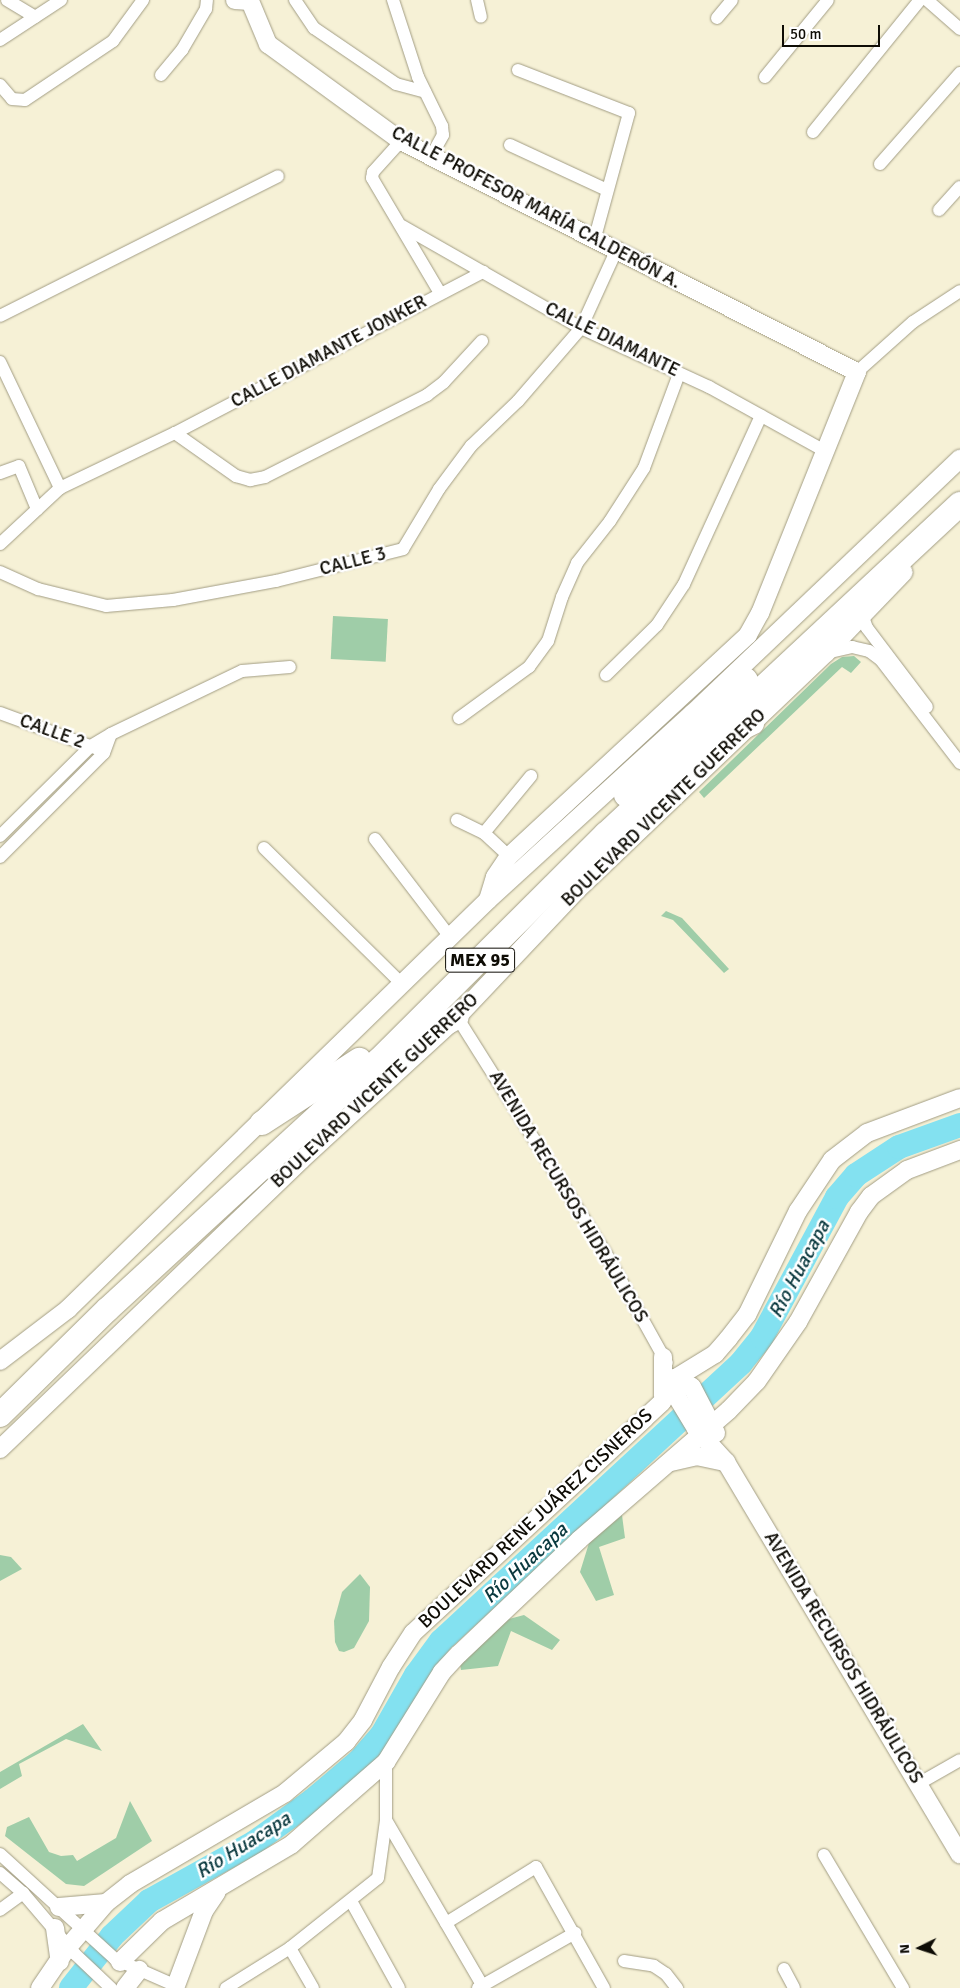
<!DOCTYPE html>
<meta charset="utf-8">
<style>
body{margin:0}
#map{position:relative;width:960px;height:1988px;overflow:hidden;background:#f6f1d6;font-family:Signika,sans-serif}
div>[style]{position:absolute}
.green>*{inset:0;background:#9fcda8;transform-origin:0 0}
.river>*{height:24px;margin:-12px;padding:0 12px;transform-origin:12px;border-radius:12px;background:#83e1f0}
.roads{filter:drop-shadow(0 0 1px #a29d84) drop-shadow(0 0 1px #a29d84)}
.street>*{height:12px;margin:-6px;padding:0 6px;transform-origin:6px;border-radius:6px;background:#fff}
.secondary>*{height:18px;margin:-9px;padding:0 9px;transform-origin:9px;border-radius:9px;background:#fff}
.highway>*{height:24px;margin:-12px;padding:0 12px;transform-origin:12px;border-radius:12px;background:#fff}
span{translate:-50% -50%;white-space:nowrap;text-align:center;line-height:1.15;-webkit-text-stroke:5px #fff;paint-order:stroke}
.shield-label span{padding:1px 4px;background:#fff;border:1px solid;border-radius:4px;-webkit-text-stroke-width:0}
.shield-label{font-size:18px;color:#0e0c05;font-weight:700}
.street-label{font-size:19px;color:#0e0c05}
.water-label{font-size:20px;color:#09383e;font-style:italic}
.north{position:absolute;left:895px;top:1923px;width:50px;height:50px;-webkit-text-stroke:4px #fff;paint-order:stroke;rotate:266deg;font-size:14px;font-weight:700;line-height:20px;text-align:center;color:#0e0c05}
.north::after{content:'';display:block;margin:auto;width:18px;height:22px;background:#0e0c05;clip-path:polygon(50% 0,100% 100%,50% 72%,0 100%)}
.scale{position:absolute;left:782px;top:25px;width:98px;height:22px;box-sizing:border-box;border:2px solid #0e0c05;border-top:0;padding-left:6px;font-size:15px;line-height:18px;white-space:nowrap;color:#0e0c05;-webkit-text-stroke:4px #fff;paint-order:stroke}
</style>
<div id="map">
<div class="green">
<div style="left:333px;top:616px;width:55px;height:43px;rotate:3deg"></div>
<div style="clip-path:polygon(854px 656px,861px 662px,851px 673px,842px 667px,704px 798px,699px 792px,831px 664px,842px 657px)"></div>
<div style="clip-path:polygon(666px 911px,682px 918px,729px 969px,724px 973px,673px 920px,661px 916px)"></div>
<div style="clip-path:polygon(622px 1515px,625px 1538px,599px 1547px,614px 1595px,596px 1601px,580px 1572px,589px 1543px)"></div>
<div style="clip-path:polygon(0 1555px,11px 1557px,22px 1569px,0 1581px)"></div>
<div style="clip-path:polygon(360px 1574px,370px 1587px,369px 1621px,354px 1648px,344px 1652px,339px 1651px,335px 1642px,334px 1621px,342px 1592px)"></div>
<div style="clip-path:polygon(524px 1615px,560px 1640px,552px 1650px,511px 1631px,498px 1666px,461px 1670px,460px 1664px,502px 1621px)"></div>
<div style="clip-path:polygon(83px 1724px,102px 1751px,66px 1739px,19px 1764px,22px 1776px,0 1789px,0 1772px)"></div>
<div style="clip-path:polygon(130px 1801px,152px 1841px,84px 1886px,66px 1884px,5px 1836px,7px 1827px,29px 1817px,49px 1852px,61px 1856px,73px 1855px,77px 1861px,116px 1838px)"></div>
</div>
<div class="river">
<div style="left:71px;top:1988px;width:66px;rotate:-51.7deg"></div>
<div style="left:112px;top:1936px;width:51px;rotate:-43.4deg"></div>
<div style="left:149px;top:1901px;width:121px;rotate:-29.1deg"></div>
<div style="left:255px;top:1842px;width:72px;rotate:-35.9deg"></div>
<div style="left:313px;top:1800px;width:60px;rotate:-40.3deg"></div>
<div style="left:359px;top:1761px;width:37px;rotate:-49deg"></div>
<div style="left:383px;top:1733px;width:67px;rotate:-60.4deg"></div>
<div style="left:416px;top:1675px;width:42px;rotate:-53.7deg"></div>
<div style="left:441px;top:1641px;width:409px;rotate:-42.8deg"></div>
<div style="left:741px;top:1363px;width:33px;rotate:-51deg"></div>
<div style="left:762px;top:1337px;width:159px;rotate:-61.8deg"></div>
<div style="left:837px;top:1197px;width:29px;rotate:-49deg"></div>
<div style="left:856px;top:1175px;width:51px;rotate:-33.1deg"></div>
<div style="left:899px;top:1147px;width:65px;rotate:-19.8deg"></div>
</div>
<div class="roads">
<div class="street">
<div style="left:7px;top:0;width:33px;rotate:31deg"></div>
<div style="left:295px;top:0;width:34px;rotate:56deg"></div>
<div style="left:314px;top:28px;width:99px;rotate:34.3deg"></div>
<div style="left:396px;top:84px;width:30px;rotate:15deg"></div>
<div style="left:393px;top:0;width:81px;rotate:72deg"></div>
<div style="left:418px;top:77px;width:55px;rotate:63.9deg"></div>
<div style="left:442px;top:126px;width:9px;rotate:84deg"></div>
<div style="left:443px;top:135px;width:23px;rotate:119deg"></div>
<div style="left:477px;top:0;width:17px;rotate:77deg"></div>
<div style="left:927px;top:0;width:44px;rotate:41.3deg"></div>
<div style="left:717px;top:18px;width:23px;rotate:-50deg"></div>
<div style="left:0;top:40px;width:73px;rotate:-33.3deg"></div>
<div style="left:518px;top:70px;width:119px;rotate:21.2deg"></div>
<div style="left:629px;top:113px;width:129px;rotate:105.3deg"></div>
<div style="left:161px;top:75px;width:33px;rotate:-50deg"></div>
<div style="left:182px;top:50px;width:48px;rotate:-59.7deg"></div>
<div style="left:206px;top:9px;width:9px;rotate:-84deg"></div>
<div style="left:765px;top:77px;width:99px;rotate:-50.7deg"></div>
<div style="left:0;top:85px;width:18px;rotate:49deg"></div>
<div style="left:12px;top:99px;width:13px;rotate:4deg"></div>
<div style="left:25px;top:100px;width:106px;rotate:-33.8deg"></div>
<div style="left:113px;top:41px;width:51px;rotate:-53.8deg"></div>
<div style="left:813px;top:132px;width:170px;rotate:-51deg"></div>
<div style="left:401px;top:141px;width:42px;rotate:132.1deg"></div>
<div style="left:373px;top:172px;width:6px;rotate:99deg"></div>
<div style="left:372px;top:178px;width:134px;rotate:59.4deg"></div>
<div style="left:510px;top:145px;width:107px;rotate:24.9deg"></div>
<div style="left:880px;top:164px;width:121px;rotate:-48.7deg"></div>
<div style="left:939px;top:210px;width:31px;rotate:-48deg"></div>
<div style="left:402px;top:226px;width:206px;rotate:29.7deg"></div>
<div style="left:581px;top:328px;width:141px;rotate:24.7deg"></div>
<div style="left:709px;top:387px;width:130px;rotate:28.9deg"></div>
<div style="left:0;top:316px;width:311px;rotate:-26.7deg"></div>
<div style="left:0;top:362px;width:140px;rotate:64.5deg"></div>
<div style="left:857px;top:372px;width:75px;rotate:-41.8deg"></div>
<div style="left:913px;top:322px;width:56px;rotate:-33.4deg"></div>
<div style="left:175px;top:433px;width:75px;rotate:35.2deg"></div>
<div style="left:236px;top:476px;width:15px;rotate:16deg"></div>
<div style="left:250px;top:480px;width:15px;rotate:-11deg"></div>
<div style="left:265px;top:477px;width:182px;rotate:-26.8deg"></div>
<div style="left:427px;top:395px;width:21px;rotate:-37deg"></div>
<div style="left:444px;top:382px;width:56px;rotate:-47.2deg"></div>
<div style="left:0;top:473px;width:20px;rotate:-20deg"></div>
<div style="left:19px;top:466px;width:47px;rotate:67.3deg"></div>
<div style="left:0;top:544px;width:82px;rotate:-43deg"></div>
<div style="left:60px;top:488px;width:127px;rotate:-25.6deg"></div>
<div style="left:175px;top:433px;width:348px;rotate:-27.6deg"></div>
<div style="left:0;top:572px;width:42px;rotate:24.1deg"></div>
<div style="left:38px;top:589px;width:70px;rotate:14deg"></div>
<div style="left:106px;top:606px;width:67px;rotate:-5.1deg"></div>
<div style="left:173px;top:600px;width:105px;rotate:-10.5deg"></div>
<div style="left:276px;top:581px;width:131px;rotate:-14.1deg"></div>
<div style="left:403px;top:549px;width:70px;rotate:-59deg"></div>
<div style="left:439px;top:489px;width:54px;rotate:-53.3deg"></div>
<div style="left:471px;top:446px;width:65px;rotate:-43.8deg"></div>
<div style="left:518px;top:401px;width:96px;rotate:-49.2deg"></div>
<div style="left:581px;top:328px;width:87px;rotate:-65.5deg"></div>
<div style="left:863px;top:617px;width:12px;rotate:70deg"></div>
<div style="left:867px;top:628px;width:99px;rotate:52.8deg"></div>
<div style="left:826px;top:653px;width:27px;rotate:-13deg"></div>
<div style="left:852px;top:647px;width:17px;rotate:13deg"></div>
<div style="left:869px;top:651px;width:15px;rotate:37deg"></div>
<div style="left:881px;top:660px;width:130px;rotate:52.5deg"></div>
<div style="left:606px;top:675px;width:71px;rotate:-44.4deg"></div>
<div style="left:657px;top:625px;width:49px;rotate:-56.6deg"></div>
<div style="left:684px;top:584px;width:185px;rotate:-65.4deg"></div>
<div style="left:0;top:713px;width:104px;rotate:20.2deg"></div>
<div style="left:459px;top:718px;width:87px;rotate:-36.1deg"></div>
<div style="left:529px;top:667px;width:32px;rotate:-54deg"></div>
<div style="left:548px;top:641px;width:46px;rotate:-72.3deg"></div>
<div style="left:562px;top:597px;width:37px;rotate:-66deg"></div>
<div style="left:577px;top:563px;width:53px;rotate:-51.8deg"></div>
<div style="left:610px;top:521px;width:63px;rotate:-57.3deg"></div>
<div style="left:644px;top:468px;width:100px;rotate:-69.6deg"></div>
<div style="left:457px;top:820px;width:30px;rotate:26deg"></div>
<div style="left:484px;top:833px;width:34px;rotate:43deg"></div>
<div style="left:484px;top:833px;width:74px;rotate:-50.5deg"></div>
<div style="left:0;top:836px;width:128px;rotate:-44.7deg"></div>
<div style="left:91px;top:746px;width:23px;rotate:-31deg"></div>
<div style="left:111px;top:734px;width:145px;rotate:-25.7deg"></div>
<div style="left:242px;top:671px;width:48px;rotate:-4.8deg"></div>
<div style="left:375px;top:839px;width:123px;rotate:52.6deg"></div>
<div style="left:264px;top:848px;width:192px;rotate:44.6deg"></div>
<div style="left:0;top:857px;width:147px;rotate:-45deg"></div>
<div style="left:104px;top:753px;width:20px;rotate:-70deg"></div>
<div style="left:457px;top:1017px;width:275px;rotate:57.8deg"></div>
<div style="left:604px;top:1250px;width:129px;rotate:60.9deg"></div>
<div style="left:918px;top:1784px;width:48px;rotate:-29.7deg"></div>
<div style="left:386px;top:1820px;width:191px;rotate:59.8deg"></div>
<div style="left:0;top:1854px;width:156px;rotate:42.4deg"></div>
<div style="left:115px;top:1959px;width:64px;rotate:23.8deg"></div>
<div style="left:824px;top:1855px;width:155px;rotate:59.3deg"></div>
<div style="left:0;top:1873px;width:30px;rotate:41deg"></div>
<div style="left:23px;top:1893px;width:80px;rotate:49.6deg"></div>
<div style="left:75px;top:1954px;width:50px;rotate:43.4deg"></div>
<div style="left:351px;top:1901px;width:99px;rotate:61.1deg"></div>
<div style="left:0;top:1910px;width:29px;rotate:-36deg"></div>
<div style="left:446px;top:1923px;width:106px;rotate:-31.9deg"></div>
<div style="left:536px;top:1867px;width:139px;rotate:60.7deg"></div>
<div style="left:290px;top:1948px;width:46px;rotate:60.1deg"></div>
<div style="left:624px;top:1961px;width:30px;rotate:9deg"></div>
<div style="left:654px;top:1966px;width:14px;rotate:34deg"></div>
<div style="left:666px;top:1974px;width:18px;rotate:52deg"></div>
<div style="left:784px;top:1969px;width:21px;rotate:62deg"></div>
<div style="left:226px;top:1988px;width:75px;rotate:-32deg"></div>
<div style="left:290px;top:1948px;width:112px;rotate:-38.5deg"></div>
<div style="left:378px;top:1878px;width:59px;rotate:-82.1deg"></div>
<div style="left:386px;top:1820px;width:58px;rotate:-90deg"></div>
<div style="left:478px;top:1988px;width:112px;rotate:-29.6deg"></div>
</div>
<div class="secondary">
<div style="left:235px;top:0;width:15px;rotate:4deg"></div>
<div style="left:250px;top:1px;width:47px;rotate:67.3deg"></div>
<div style="left:268px;top:44px;width:165px;rotate:36.1deg"></div>
<div style="left:401px;top:141px;width:511px;rotate:26.87deg"></div>
<div style="left:857px;top:372px;width:260px;rotate:111.9deg"></div>
<div style="left:760px;top:613px;width:25px;rotate:119deg"></div>
<div style="left:748px;top:635px;width:326px;rotate:137.2deg"></div>
<div style="left:509px;top:856px;width:25px;rotate:124deg"></div>
<div style="left:495px;top:877px;width:24px;rotate:107deg"></div>
<div style="left:663px;top:1357px;width:39px;rotate:90deg"></div>
<div style="left:0;top:1361px;width:86px;rotate:-37.4deg"></div>
<div style="left:68px;top:1309px;width:586px;rotate:-44.24deg"></div>
<div style="left:488px;top:900px;width:277px;rotate:-42.4deg"></div>
<div style="left:693px;top:713px;width:369px;rotate:-43.6deg"></div>
<div style="left:676px;top:1378px;width:19px;rotate:87deg"></div>
<div style="left:677px;top:1397px;width:37px;rotate:59deg"></div>
<div style="left:696px;top:1429px;width:45px;rotate:47.7deg"></div>
<div style="left:726px;top:1462px;width:457px;rotate:59.2deg"></div>
<div style="left:676px;top:1378px;width:18px;rotate:29deg"></div>
<div style="left:692px;top:1387px;width:52px;rotate:62.4deg"></div>
<div style="left:0;top:1449px;width:417px;rotate:-43.8deg"></div>
<div style="left:301px;top:1160px;width:212px;rotate:-42.5deg"></div>
<div style="left:457px;top:1017px;width:175px;rotate:-46.6deg"></div>
<div style="left:577px;top:890px;width:344px;rotate:-43.6deg"></div>
<div style="left:826px;top:653px;width:112px;rotate:-46.1deg"></div>
<div style="left:671px;top:1462px;width:27px;rotate:-13deg"></div>
<div style="left:697px;top:1456px;width:30px;rotate:12deg"></div>
<div style="left:59px;top:1907px;width:47px;rotate:-4.9deg"></div>
<div style="left:55px;top:1928px;width:34px;rotate:82deg"></div>
<div style="left:120px;top:1962px;width:59px;rotate:-44.3deg"></div>
<div style="left:162px;top:1921px;width:151px;rotate:-30.6deg"></div>
<div style="left:292px;top:1844px;width:125px;rotate:-41.1deg"></div>
<div style="left:386px;top:1762px;width:106px;rotate:-58.1deg"></div>
<div style="left:442px;top:1672px;width:25px;rotate:-47deg"></div>
<div style="left:459px;top:1654px;width:166px;rotate:-43.5deg"></div>
<div style="left:579px;top:1540px;width:198px;rotate:-40.9deg"></div>
<div style="left:729px;top:1410px;width:40px;rotate:-46deg"></div>
<div style="left:757px;top:1381px;width:72px;rotate:-55.2deg"></div>
<div style="left:798px;top:1322px;width:126px;rotate:-61deg"></div>
<div style="left:859px;top:1212px;width:20px;rotate:-53deg"></div>
<div style="left:871px;top:1196px;width:44px;rotate:-35.8deg"></div>
<div style="left:907px;top:1170px;width:57px;rotate:-20.7deg"></div>
<div style="left:40px;top:1988px;width:50px;rotate:-55.7deg"></div>
<div style="left:68px;top:1947px;width:58px;rotate:-49.2deg"></div>
<div style="left:106px;top:1903px;width:31px;rotate:-38deg"></div>
<div style="left:130px;top:1884px;width:180px;rotate:-30.4deg"></div>
<div style="left:285px;top:1793px;width:80px;rotate:-39.9deg"></div>
<div style="left:346px;top:1742px;width:28px;rotate:-52deg"></div>
<div style="left:363px;top:1720px;width:60px;rotate:-62.2deg"></div>
<div style="left:391px;top:1667px;width:40px;rotate:-57.1deg"></div>
<div style="left:413px;top:1633px;width:316px;rotate:-42.8deg"></div>
<div style="left:645px;top:1418px;width:23px;rotate:-43deg"></div>
<div style="left:662px;top:1402px;width:28px;rotate:-60deg"></div>
<div style="left:676px;top:1378px;width:46px;rotate:-31.6deg"></div>
<div style="left:715px;top:1354px;width:20px;rotate:-49deg"></div>
<div style="left:728px;top:1339px;width:31px;rotate:-52deg"></div>
<div style="left:747px;top:1315px;width:116px;rotate:-63.9deg"></div>
<div style="left:798px;top:1211px;width:61px;rotate:-56.3deg"></div>
<div style="left:832px;top:1160px;width:44px;rotate:-37.6deg"></div>
<div style="left:867px;top:1133px;width:99px;rotate:-20.6deg"></div>
<div style="left:125px;top:1988px;width:23px;rotate:-52deg"></div>
<div style="left:175px;top:1988px;width:82px;rotate:-69.4deg"></div>
<div style="left:204px;top:1911px;width:22px;rotate:-56deg"></div>
</div>
<div class="highway">
<div style="left:719px;top:739px;width:37px;rotate:-26deg"></div>
<div style="left:626px;top:795px;width:166px;rotate:-43.8deg"></div>
<div style="left:404px;top:1046px;width:60px;rotate:-28.7deg"></div>
<div style="left:262px;top:1123px;width:116px;rotate:-33deg"></div>
<div style="left:0;top:1415px;width:151px;rotate:-44.5deg"></div>
<div style="left:108px;top:1309px;width:367px;rotate:-42.6deg"></div>
<div style="left:378px;top:1061px;width:322px;rotate:-44.9deg"></div>
<div style="left:606px;top:834px;width:484px;rotate:-43deg"></div>
</div>
</div>
<div class="shield-label">
<span style="left:480px;top:960px">MEX 95</span>
</div>
<div class="street-label">
<span style="left:536px;top:208px;rotate:28deg">CALLE PROFESOR MARÍA CALDERÓN A.</span>
<span style="left:612px;top:340px;rotate:26deg">CALLE DIAMANTE</span>
<span style="left:329px;top:352px;rotate:-28deg">CALLE DIAMANTE JONKER</span>
<span style="left:353px;top:562px;rotate:-14deg">CALLE 3</span>
<span style="left:52px;top:732px;rotate:20deg">CALLE 2</span>
<span style="left:664px;top:808px;rotate:-44deg">BOULEVARD VICENTE GUERRERO</span>
<span style="left:375px;top:1091px;rotate:-43deg">BOULEVARD VICENTE GUERRERO</span>
<span style="left:568px;top:1197px;rotate:59deg">AVENIDA RECURSOS HIDRÁULICOS</span>
<span style="left:536px;top:1519px;rotate:-43deg">BOULEVARD RENE JUÁREZ CISNEROS</span>
<span style="left:843px;top:1658px;rotate:59deg">AVENIDA RECURSOS HIDRÁULICOS</span>
</div>
<div class="water-label">
<span style="left:799px;top:1269px;rotate:-62deg">Río Huacapa</span>
<span style="left:525px;top:1563px;rotate:-43deg">Río Huacapa</span>
<span style="left:243px;top:1845px;rotate:-32deg">Río Huacapa</span>
</div>
<div class="north">N</div>
<div class="scale">50 m</div>
</div>
